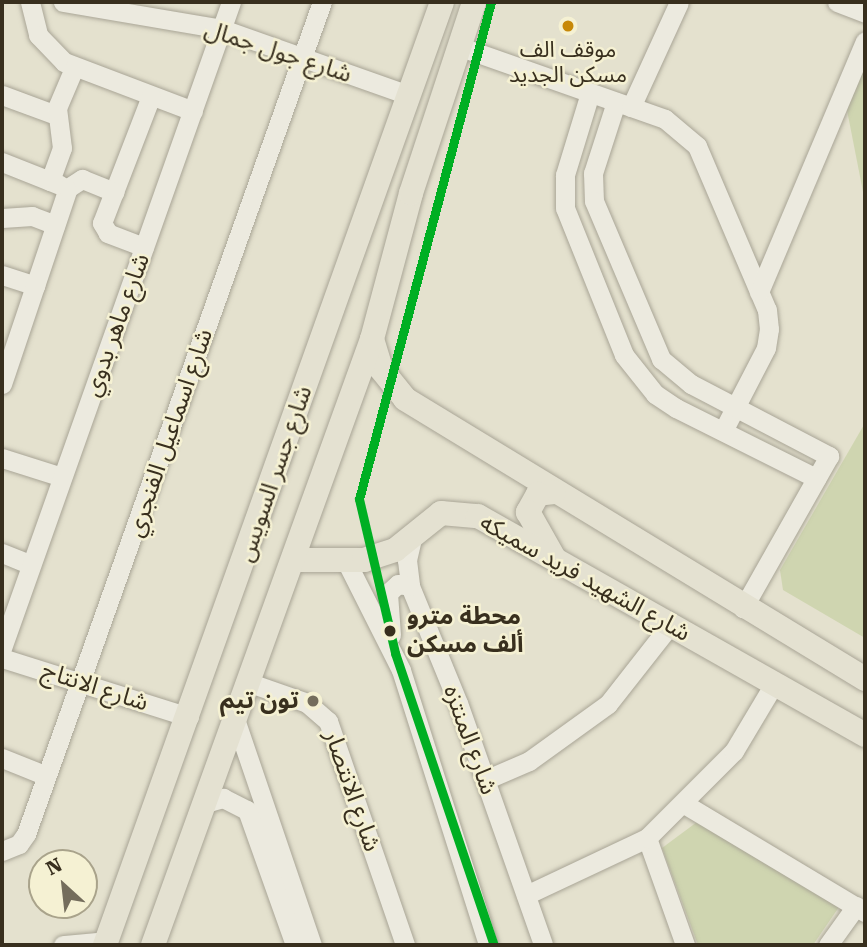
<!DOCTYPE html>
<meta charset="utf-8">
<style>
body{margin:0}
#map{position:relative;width:867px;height:947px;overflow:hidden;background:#e4e1ce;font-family:"Roboto Serif","Noto Sans Arabic",serif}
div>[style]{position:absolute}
.green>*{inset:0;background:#cfd5b0}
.roads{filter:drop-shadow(0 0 2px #a9a596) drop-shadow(0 0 2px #a9a596)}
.minor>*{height:19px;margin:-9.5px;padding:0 9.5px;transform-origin:9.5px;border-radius:9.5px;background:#eceadf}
.major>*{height:24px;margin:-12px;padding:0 12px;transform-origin:12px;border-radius:12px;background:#e4e1d1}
.metro-1>*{height:9px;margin:-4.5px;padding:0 4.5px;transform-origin:4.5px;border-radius:4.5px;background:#00af23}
.dots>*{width:19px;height:19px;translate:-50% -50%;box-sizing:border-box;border:4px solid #f5f1d3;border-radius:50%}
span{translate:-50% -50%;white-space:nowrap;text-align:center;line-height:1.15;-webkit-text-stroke:5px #f5f1d3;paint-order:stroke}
.bus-label{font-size:22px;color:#382f1e}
.street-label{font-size:24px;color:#382f1e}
.stop-label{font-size:24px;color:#382f1e;font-weight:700}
.left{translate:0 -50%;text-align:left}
.poi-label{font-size:24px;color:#382f1e;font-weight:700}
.right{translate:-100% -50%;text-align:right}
.frame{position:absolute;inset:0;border:4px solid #382f1e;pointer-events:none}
.north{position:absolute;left:28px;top:849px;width:70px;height:70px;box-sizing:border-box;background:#f5f1d3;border:2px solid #a9a38b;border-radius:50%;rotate:333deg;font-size:19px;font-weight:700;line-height:28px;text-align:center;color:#382f1e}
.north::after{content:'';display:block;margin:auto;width:24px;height:32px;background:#746d5c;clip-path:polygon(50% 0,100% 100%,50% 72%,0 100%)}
</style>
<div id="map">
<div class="green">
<div style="clip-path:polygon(865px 52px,865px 202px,845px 100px)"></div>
<div style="clip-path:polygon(865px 423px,865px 638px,783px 590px,780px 570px)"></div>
<div style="clip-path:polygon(697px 822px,839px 907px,813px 945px,698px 945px,662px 848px)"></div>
</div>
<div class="roads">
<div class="minor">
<div style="left:30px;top:2px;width:34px;rotate:76deg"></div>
<div style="left:38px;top:35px;width:37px;rotate:46deg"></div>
<div style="left:64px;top:62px;width:138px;rotate:20.8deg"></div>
<div style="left:63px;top:2px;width:161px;rotate:9.6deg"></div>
<div style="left:222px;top:29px;width:197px;rotate:19.5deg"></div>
<div style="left:837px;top:2px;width:30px;rotate:21deg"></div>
<div style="left:458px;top:46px;width:219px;rotate:19.4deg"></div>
<div style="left:665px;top:119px;width:42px;rotate:40.2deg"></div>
<div style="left:697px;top:146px;width:178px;rotate:66.9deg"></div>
<div style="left:767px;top:310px;width:19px;rotate:84deg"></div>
<div style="left:769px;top:329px;width:19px;rotate:99deg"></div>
<div style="left:766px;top:348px;width:93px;rotate:117.4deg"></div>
<div style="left:590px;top:93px;width:86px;rotate:107deg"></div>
<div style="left:565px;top:175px;width:33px;rotate:90deg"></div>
<div style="left:565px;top:208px;width:158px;rotate:68.1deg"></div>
<div style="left:624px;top:355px;width:50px;rotate:51.5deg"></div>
<div style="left:655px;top:394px;width:25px;rotate:34deg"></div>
<div style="left:676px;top:408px;width:157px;rotate:26.6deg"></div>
<div style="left:2px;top:95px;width:58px;rotate:20.3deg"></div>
<div style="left:616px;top:102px;width:75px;rotate:107.9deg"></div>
<div style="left:593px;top:173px;width:28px;rotate:88deg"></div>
<div style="left:594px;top:201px;width:172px;rotate:67deg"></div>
<div style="left:661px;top:359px;width:39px;rotate:40deg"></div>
<div style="left:691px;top:384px;width:156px;rotate:27.6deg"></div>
<div style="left:829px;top:456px;width:175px;rotate:119.5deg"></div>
<div style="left:631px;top:107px;width:115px;rotate:-65.4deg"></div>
<div style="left:2px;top:162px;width:62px;rotate:21.6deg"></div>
<div style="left:50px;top:181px;width:35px;rotate:-70deg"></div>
<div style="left:62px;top:148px;width:40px;rotate:-97.1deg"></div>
<div style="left:57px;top:108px;width:43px;rotate:-67deg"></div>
<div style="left:2px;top:218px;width:30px;rotate:-4deg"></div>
<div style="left:32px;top:216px;width:25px;rotate:21deg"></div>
<div style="left:144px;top:247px;width:39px;rotate:-159deg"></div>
<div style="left:108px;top:233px;width:12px;rotate:-121deg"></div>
<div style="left:102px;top:223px;width:136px;rotate:-68.9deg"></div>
<div style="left:2px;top:275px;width:35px;rotate:18deg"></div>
<div style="left:759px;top:292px;width:272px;rotate:-67.1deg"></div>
<div style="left:2px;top:384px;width:207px;rotate:-71.4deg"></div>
<div style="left:68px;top:188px;width:17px;rotate:-33deg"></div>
<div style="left:82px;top:179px;width:35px;rotate:22deg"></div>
<div style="left:2px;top:458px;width:63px;rotate:17.6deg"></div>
<div style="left:413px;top:534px;width:27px;rotate:103deg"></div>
<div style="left:407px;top:560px;width:26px;rotate:83deg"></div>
<div style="left:410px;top:586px;width:126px;rotate:67.7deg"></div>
<div style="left:458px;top:703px;width:256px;rotate:70.6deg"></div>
<div style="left:2px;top:553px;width:31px;rotate:22deg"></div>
<div style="left:347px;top:563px;width:120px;rotate:63.2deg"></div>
<div style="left:401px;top:670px;width:288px;rotate:72.4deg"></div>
<div style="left:391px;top:635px;width:42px;rotate:-94.1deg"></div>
<div style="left:388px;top:593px;width:13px;rotate:-42deg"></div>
<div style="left:398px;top:584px;width:12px;rotate:9deg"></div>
<div style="left:2px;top:648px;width:685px;rotate:-70.48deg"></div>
<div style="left:2px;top:658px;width:196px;rotate:17.5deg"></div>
<div style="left:250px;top:683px;width:60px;rotate:19.3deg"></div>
<div style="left:307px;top:703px;width:28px;rotate:41deg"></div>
<div style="left:328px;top:721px;width:237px;rotate:71deg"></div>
<div style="left:235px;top:719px;width:239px;rotate:71.2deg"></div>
<div style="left:2px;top:758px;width:48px;rotate:21.8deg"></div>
<div style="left:485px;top:780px;width:48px;rotate:-23.4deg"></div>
<div style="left:529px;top:761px;width:97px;rotate:-35.8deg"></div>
<div style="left:608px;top:704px;width:100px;rotate:-51.9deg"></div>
<div style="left:205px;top:803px;width:19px;rotate:-16deg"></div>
<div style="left:223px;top:798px;width:27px;rotate:27deg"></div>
<div style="left:247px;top:810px;width:143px;rotate:70.4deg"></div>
<div style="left:686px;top:805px;width:209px;rotate:30.9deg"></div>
<div style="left:647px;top:838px;width:114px;rotate:70.4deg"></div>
<div style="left:2px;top:851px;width:18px;rotate:-22deg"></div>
<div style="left:19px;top:844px;width:12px;rotate:-55deg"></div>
<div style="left:26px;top:834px;width:883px;rotate:-70.42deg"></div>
<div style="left:526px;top:895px;width:134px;rotate:-25.2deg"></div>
<div style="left:647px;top:838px;width:123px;rotate:-45deg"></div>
<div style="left:734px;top:751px;width:78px;rotate:-59.2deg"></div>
<div style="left:63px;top:945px;width:44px;rotate:-5.2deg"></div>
<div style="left:828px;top:945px;width:48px;rotate:-54.3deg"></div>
</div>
<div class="major">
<div style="left:372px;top:339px;width:31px;rotate:73deg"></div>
<div style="left:381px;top:369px;width:38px;rotate:51deg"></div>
<div style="left:405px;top:399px;width:539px;rotate:31.33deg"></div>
<div style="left:554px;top:492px;width:16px;rotate:173deg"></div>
<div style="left:538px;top:494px;width:21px;rotate:119deg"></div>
<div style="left:528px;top:512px;width:53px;rotate:60.5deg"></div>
<div style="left:296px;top:560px;width:68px"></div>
<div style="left:364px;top:560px;width:33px;rotate:-18deg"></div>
<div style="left:395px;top:550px;width:59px;rotate:-38.8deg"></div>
<div style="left:441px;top:513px;width:37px;rotate:5deg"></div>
<div style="left:478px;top:516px;width:445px;rotate:29.5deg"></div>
<div style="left:105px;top:945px;width:1001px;rotate:-70.33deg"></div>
<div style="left:153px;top:945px;width:644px;rotate:-70.13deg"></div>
<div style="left:372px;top:339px;width:151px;rotate:-75deg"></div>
<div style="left:411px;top:193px;width:201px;rotate:-71.7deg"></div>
</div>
</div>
<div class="metro-1">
<div style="left:491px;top:2px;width:514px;rotate:104.87deg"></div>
<div style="left:359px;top:499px;width:158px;rotate:76.8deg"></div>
<div style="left:395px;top:653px;width:308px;rotate:71.3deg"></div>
</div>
<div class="dots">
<div style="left:568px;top:26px;background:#c78808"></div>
<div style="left:390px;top:631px;background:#382f1e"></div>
<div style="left:313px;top:701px;background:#746d5c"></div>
</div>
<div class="bus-label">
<span style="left:568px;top:62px">موقف الف<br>مسكن الجديد</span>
</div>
<div class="street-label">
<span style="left:278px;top:52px;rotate:18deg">شارع جول جمال</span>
<span style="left:117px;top:325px;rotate:-70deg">شارع ماهر بدوي</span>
<span style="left:170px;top:433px;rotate:-71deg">شارع اسماعيل الفنجري</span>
<span style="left:275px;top:474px;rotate:-71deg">شارع جسر السويس</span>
<span style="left:585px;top:578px;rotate:29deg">شارع الشهيد فريد سميكه</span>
<span style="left:95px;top:687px;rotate:18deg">شارع الانتاج</span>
<span style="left:470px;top:740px;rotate:70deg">شارع المنتزه</span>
<span style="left:352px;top:791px;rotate:71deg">شارع الانتصار</span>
</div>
<div class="stop-label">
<span class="left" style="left:407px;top:631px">محطة مترو<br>ألف مسكن</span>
</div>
<div class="poi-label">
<span class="right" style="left:299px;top:701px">تون تيم</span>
</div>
<div class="frame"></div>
<div class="north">N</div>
</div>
